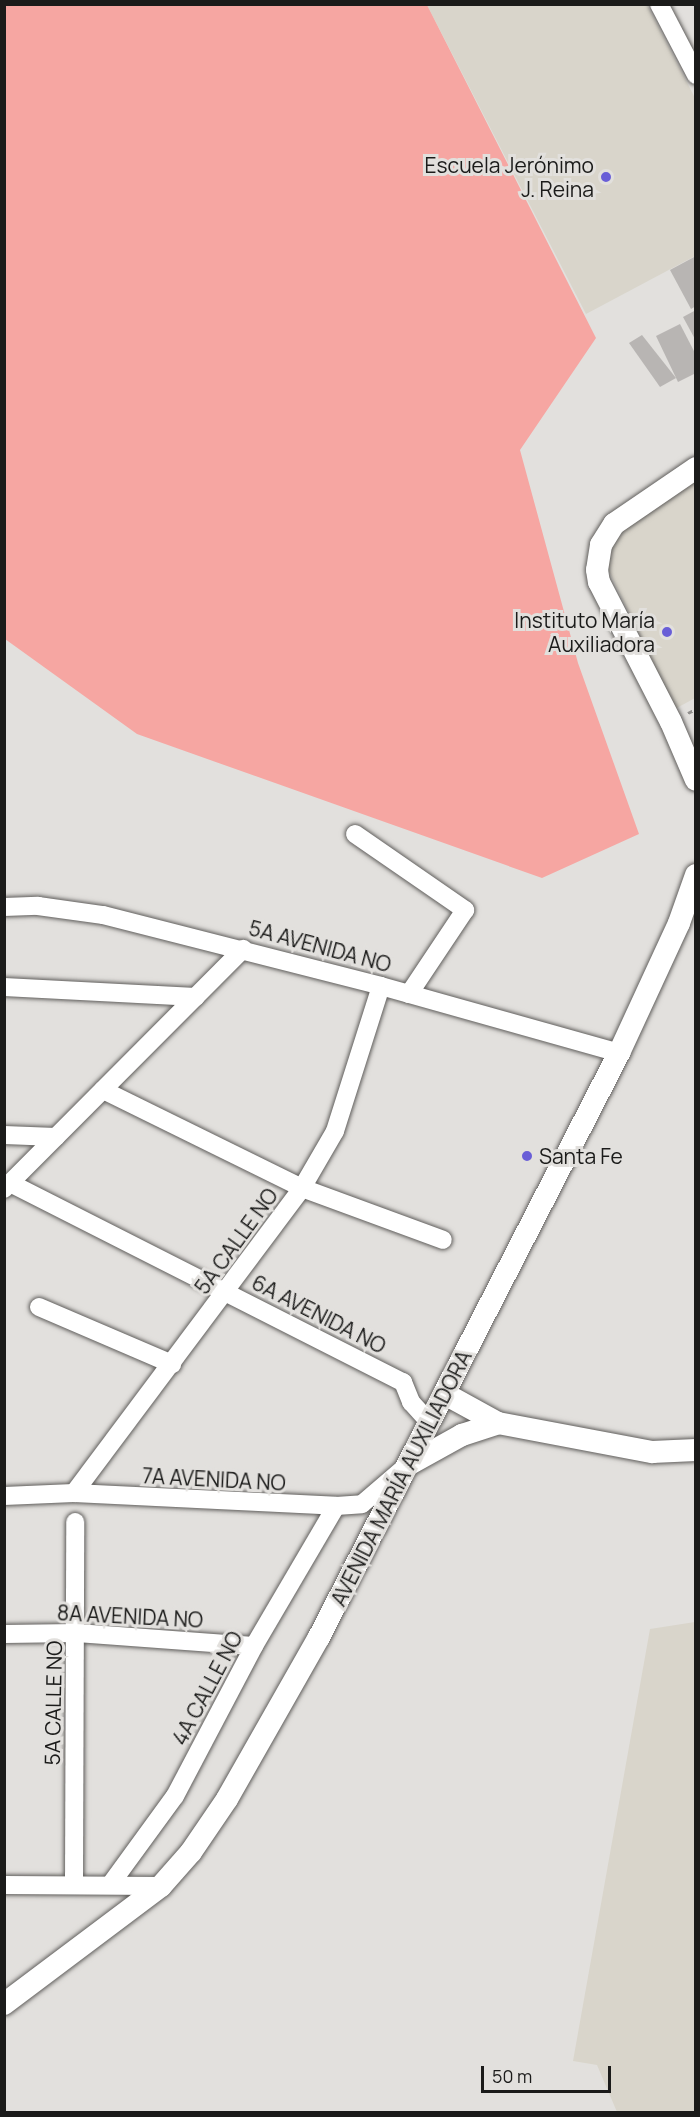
<!DOCTYPE html>
<meta charset="utf-8">
<style>
body{margin:0}
#map{position:relative;width:700px;height:2117px;overflow:hidden;background:#e2e0dd;font-family:Manrope,sans-serif}
div>[style]{position:absolute}
.built>*{inset:0;background:#d9d5cb}
.green>*{inset:0;background:#f6a6a2}
.building>*{inset:0;background:#b8b5b3}
.path>*{height:3px;margin-top:-1.5px;transform-origin:0;background:repeating-linear-gradient(90deg,#918f8d 0 4.5px,transparent 0 7.5px)}
.roads{filter:drop-shadow(0 0 2px #605e5c) drop-shadow(0 0 2px #605e5c)}
.minor>*{height:18px;margin:-9px;padding:0 9px;transform-origin:9px;border-radius:9px;background:#fff}
.tertiary>*{height:22px;margin:-11px;padding:0 11px;transform-origin:11px;border-radius:11px;background:#fff}
.dots>*{width:16px;height:16px;translate:-50% -50%;box-sizing:border-box;border:3px solid #e2e0dd;border-radius:50%}
span{translate:-50% -50%;white-space:nowrap;text-align:center;line-height:1.15;-webkit-text-stroke:6px #e2e0dd;paint-order:stroke}
.poi-label{font-size:21px;color:#1b1b1a}
.right{translate:-100% -50%;text-align:right}
.left{translate:0 -50%;text-align:left}
.street-label{font-size:21px;color:#1b1b1a}
.frame{position:absolute;inset:0;border:6px solid #1b1b1a;pointer-events:none}
.scale{position:absolute;left:481px;top:2066px;width:130px;height:27px;box-sizing:border-box;border:3px solid #1b1b1a;border-top:0;padding-left:8px;font-size:18px;line-height:21px;white-space:nowrap;color:#1b1b1a;-webkit-text-stroke:4px #e2e0dd;paint-order:stroke}
</style>
<div id="map">
<div class="built">
<div style="clip-path:polygon(427px 5px,647px 5px,695px 98px,695px 256px,586px 314px)"></div>
<div style="clip-path:polygon(695px 481px,695px 698px,675px 709px,607px 567px,609px 551px,625px 529px)"></div>
<div style="clip-path:polygon(695px 1622px,695px 2112px,617px 2112px,597px 2065px,573px 2061px,650px 1629px)"></div>
</div>
<div class="green">
<div style="clip-path:polygon(5px 4px,427px 5px,596px 338px,520px 450px,578px 663px,639px 834px,542px 878px,137px 734px,5px 639px)"></div>
</div>
<div class="building">
<div style="clip-path:polygon(696px 256px,696px 306px,691px 309px,670px 270px)"></div>
<div style="clip-path:polygon(696px 310px,696px 341px,683px 317px)"></div>
<div style="clip-path:polygon(680px 324px,696px 355px,696px 373px,678px 382px,656px 336px)"></div>
<div style="clip-path:polygon(642px 335px,676px 378px,660px 387px,629px 343px)"></div>
</div>
<div class="path">
<div style="left:688px;top:713px;width:9px;rotate:-27deg"></div>
</div>
<div class="roads">
<div class="minor">
<div style="left:659px;top:4px;width:80px;rotate:62.5deg"></div>
<div style="left:355px;top:834px;width:134px;rotate:34.6deg"></div>
<div style="left:465px;top:910px;width:101px;rotate:123.7deg"></div>
<div style="left:4px;top:907px;width:34px;rotate:-2deg"></div>
<div style="left:38px;top:906px;width:66px;rotate:7.9deg"></div>
<div style="left:103px;top:915px;width:287px;rotate:14.3deg"></div>
<div style="left:381px;top:986px;width:247px;rotate:15.7deg"></div>
<div style="left:4px;top:987px;width:192px;rotate:3deg"></div>
<div style="left:103px;top:1090px;width:222px;rotate:26.2deg"></div>
<div style="left:302px;top:1188px;width:150px;rotate:20.2deg"></div>
<div style="left:4px;top:1135px;width:52px;rotate:2.2deg"></div>
<div style="left:10px;top:1183px;width:441px;rotate:26.9deg"></div>
<div style="left:403px;top:1382px;width:22px;rotate:68deg"></div>
<div style="left:411px;top:1402px;width:27px;rotate:48deg"></div>
<div style="left:4px;top:1189px;width:339px;rotate:-45.1deg"></div>
<div style="left:39px;top:1307px;width:145px;rotate:23.2deg"></div>
<div style="left:74px;top:1493px;width:381px;rotate:-53.2deg"></div>
<div style="left:302px;top:1188px;width:66px;rotate:-59.9deg"></div>
<div style="left:335px;top:1131px;width:152px;rotate:-72.4deg"></div>
<div style="left:4px;top:1496px;width:70px;rotate:-2.5deg"></div>
<div style="left:74px;top:1493px;width:262px;rotate:2.8deg"></div>
<div style="left:336px;top:1506px;width:26px;rotate:-4deg"></div>
<div style="left:362px;top:1504px;width:54px;rotate:-40.5deg"></div>
<div style="left:4px;top:1634px;width:73px;rotate:-0.8deg"></div>
<div style="left:77px;top:1633px;width:177px;rotate:4.2deg"></div>
<div style="left:4px;top:1885px;width:157px;rotate:0.4deg"></div>
<div style="left:74px;top:1885px;width:363px;rotate:-89.8deg"></div>
<div style="left:110px;top:1885px;width:110px;rotate:-53.9deg"></div>
<div style="left:175px;top:1796px;width:170px;rotate:-62.2deg"></div>
<div style="left:254px;top:1646px;width:162px;rotate:-59.6deg"></div>
</div>
<div class="tertiary">
<div style="left:696px;top:468px;width:99px;rotate:145.7deg"></div>
<div style="left:614px;top:524px;width:25px;rotate:122deg"></div>
<div style="left:601px;top:545px;width:25px;rotate:99deg"></div>
<div style="left:597px;top:570px;width:12px;rotate:81deg"></div>
<div style="left:599px;top:582px;width:157px;rotate:62.8deg"></div>
<div style="left:671px;top:722px;width:63px;rotate:66.7deg"></div>
<div style="left:445px;top:1394px;width:60px;rotate:28.7deg"></div>
<div style="left:498px;top:1423px;width:157px;rotate:10.7deg"></div>
<div style="left:652px;top:1452px;width:44px;rotate:-2.6deg"></div>
<div style="left:408px;top:1465px;width:62px;rotate:-29.1deg"></div>
<div style="left:462px;top:1435px;width:38px;rotate:-18deg"></div>
<div style="left:4px;top:2004px;width:196px;rotate:-36.9deg"></div>
<div style="left:161px;top:1886px;width:45px;rotate:-48.6deg"></div>
<div style="left:191px;top:1852px;width:64px;rotate:-55.8deg"></div>
<div style="left:227px;top:1799px;width:186px;rotate:-60.4deg"></div>
<div style="left:319px;top:1637px;width:657px;rotate:-62.81deg"></div>
<div style="left:619px;top:1053px;width:143px;rotate:-65.2deg"></div>
<div style="left:679px;top:923px;width:51px;rotate:-70.5deg"></div>
</div>
</div>
<div class="dots">
<div style="left:606px;top:177px;background:#695ed7"></div>
<div style="left:667px;top:632px;background:#695ed7"></div>
<div style="left:527px;top:1156px;background:#695ed7"></div>
</div>
<div class="poi-label">
<span class="right" style="left:594px;top:177px">Escuela Jerónimo<br>J. Reina</span>
<span class="right" style="left:655px;top:632px">Instituto María<br>Auxiliadora</span>
<span class="left" style="left:539px;top:1156px">Santa Fe</span>
</div>
<div class="street-label">
<span style="left:320px;top:946px;rotate:15deg">5A AVENIDA NO</span>
<span style="left:236px;top:1241px;rotate:-54deg">5A CALLE NO</span>
<span style="left:319px;top:1314px;rotate:27deg">6A AVENIDA NO</span>
<span style="left:401px;top:1478px;rotate:-63deg">AVENIDA MARÍA AUXILIADORA</span>
<span style="left:214px;top:1479px;rotate:3deg">7A AVENIDA NO</span>
<span style="left:130px;top:1616px;rotate:3deg">8A AVENIDA NO</span>
<span style="left:207px;top:1688px;rotate:-62deg">4A CALLE NO</span>
<span style="left:53px;top:1703px;rotate:-89deg">5A CALLE NO</span>
</div>
<div class="frame"></div>
<div class="scale">50 m</div>
</div>
